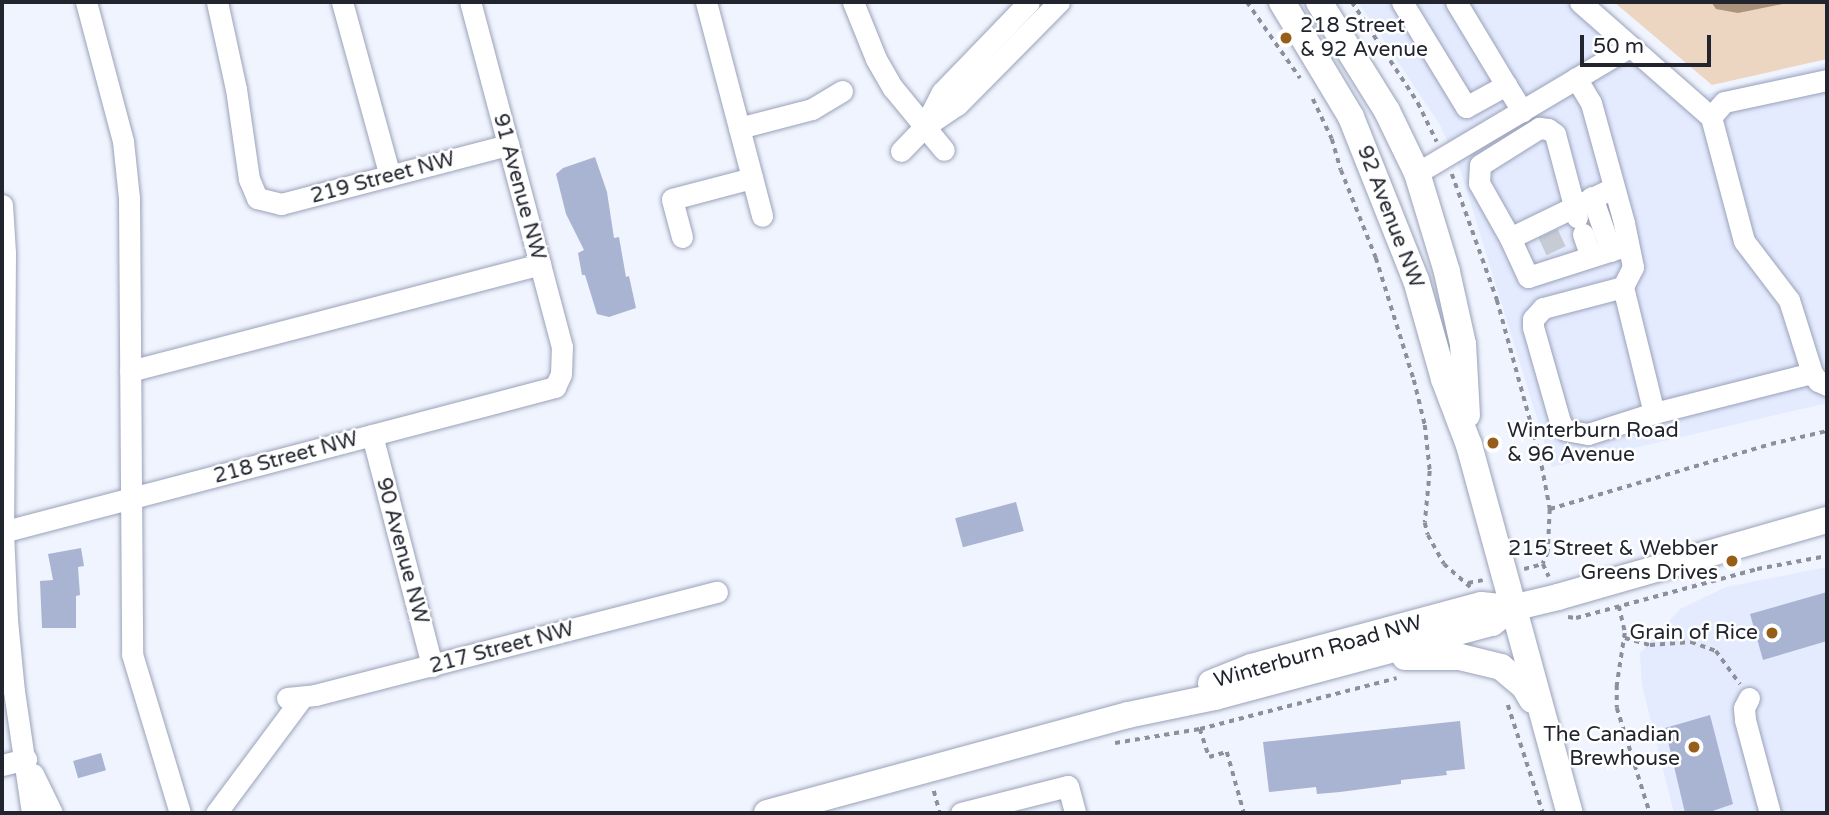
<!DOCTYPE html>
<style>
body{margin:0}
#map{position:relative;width:1829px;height:815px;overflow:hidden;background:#f0f4fe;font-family:"Varela Round",sans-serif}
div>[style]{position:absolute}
.built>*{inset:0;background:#e4ebff}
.green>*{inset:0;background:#ecd6c2}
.water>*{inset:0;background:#ac937b}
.building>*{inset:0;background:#a9b4d3;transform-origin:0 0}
.minor-tunnel>*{height:21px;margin-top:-10.5px;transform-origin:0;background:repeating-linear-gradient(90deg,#c7cbd4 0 21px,transparent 0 31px)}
.path>*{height:3.5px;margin-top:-1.75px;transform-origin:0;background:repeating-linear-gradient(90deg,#8d909a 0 5px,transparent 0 10px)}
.roads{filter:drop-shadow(0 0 2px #9aa2b9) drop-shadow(0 0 2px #9aa2b9)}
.minor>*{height:21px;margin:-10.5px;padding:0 10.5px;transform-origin:10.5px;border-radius:10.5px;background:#fff}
.major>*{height:26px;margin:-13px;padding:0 13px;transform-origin:13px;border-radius:13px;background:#fff}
.dots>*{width:19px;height:19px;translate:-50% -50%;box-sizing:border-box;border:4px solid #fff;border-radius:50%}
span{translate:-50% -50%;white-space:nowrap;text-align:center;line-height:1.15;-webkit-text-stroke:5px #fff;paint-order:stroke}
.poi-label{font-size:21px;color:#22252e}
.left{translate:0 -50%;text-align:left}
.right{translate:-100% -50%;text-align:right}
.street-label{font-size:21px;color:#22252e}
.frame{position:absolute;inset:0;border:4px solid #22252e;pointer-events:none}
.scale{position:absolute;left:1580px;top:35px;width:131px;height:32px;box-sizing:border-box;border:4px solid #22252e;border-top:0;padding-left:9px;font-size:21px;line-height:24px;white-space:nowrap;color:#22252e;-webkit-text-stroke:5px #fff;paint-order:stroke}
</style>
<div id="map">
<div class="built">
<div style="clip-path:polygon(1358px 2px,1565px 2px,1676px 102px,1827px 63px,1827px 403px,1552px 467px,1461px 172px,1440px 125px)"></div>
<div style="clip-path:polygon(1827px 567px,1827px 813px,1674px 813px,1642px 685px,1640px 653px,1680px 609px,1726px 587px)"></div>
</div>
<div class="green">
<div style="clip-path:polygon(1614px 2px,1827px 2px,1827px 59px,1712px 85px)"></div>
</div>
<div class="water">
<div style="clip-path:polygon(1711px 2px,1793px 2px,1738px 13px,1716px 9px)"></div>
</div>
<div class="building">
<div style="clip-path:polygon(595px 157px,607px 192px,614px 238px,619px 237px,626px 277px,629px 276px,636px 308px,609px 317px,597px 314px,585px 275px,582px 275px,578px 253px,584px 250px,566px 214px,556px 174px,563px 168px)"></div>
<div style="left:1016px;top:502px;width:30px;height:63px;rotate:75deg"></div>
<div style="clip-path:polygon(81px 548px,84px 566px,78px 567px,80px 595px,76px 596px,76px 628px,42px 628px,40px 581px,53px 580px,48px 554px)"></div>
<div style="clip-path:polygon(1827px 592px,1827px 641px,1763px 660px,1750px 614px)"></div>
<div style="clip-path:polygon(1710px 715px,1733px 804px,1707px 813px,1685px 813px,1665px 728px)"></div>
<div style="clip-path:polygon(1460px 721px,1465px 769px,1446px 771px,1447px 775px,1401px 780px,1401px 784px,1340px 792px,1317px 794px,1316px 787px,1269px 792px,1263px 742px)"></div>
<div style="left:101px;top:753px;width:18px;height:29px;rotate:74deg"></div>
</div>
<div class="minor-tunnel">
<div style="left:1548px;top:233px;width:19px;rotate:65deg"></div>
</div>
<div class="path">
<div style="left:1247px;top:2px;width:93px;rotate:55.1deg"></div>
<div style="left:1352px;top:2px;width:121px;rotate:56.8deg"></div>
<div style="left:1418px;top:103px;width:43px;rotate:64deg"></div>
<div style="left:1313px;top:99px;width:44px;rotate:64.6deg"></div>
<div style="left:1332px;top:139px;width:32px;rotate:74deg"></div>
<div style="left:1341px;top:170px;width:95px;rotate:68.3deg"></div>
<div style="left:1376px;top:258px;width:128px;rotate:72.7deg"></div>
<div style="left:1414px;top:380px;width:46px;rotate:76.3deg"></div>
<div style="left:1425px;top:425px;width:46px;rotate:83.8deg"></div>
<div style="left:1430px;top:471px;width:52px;rotate:95.5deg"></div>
<div style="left:1425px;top:523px;width:12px;rotate:76deg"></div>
<div style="left:1428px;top:535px;width:33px;rotate:61deg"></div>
<div style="left:1444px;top:564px;width:35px;rotate:41deg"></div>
<div style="left:1452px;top:174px;width:134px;rotate:70.3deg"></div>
<div style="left:1497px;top:300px;width:162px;rotate:74.6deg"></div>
<div style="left:1540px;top:456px;width:54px;rotate:79.3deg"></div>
<div style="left:1550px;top:509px;width:43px;rotate:92.7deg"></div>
<div style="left:1548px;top:552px;width:13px;rotate:113deg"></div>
<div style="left:1543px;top:564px;width:14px;rotate:65deg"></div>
<div style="left:1550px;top:509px;width:230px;rotate:-16.4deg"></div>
<div style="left:1771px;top:444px;width:57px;rotate:-13.1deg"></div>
<div style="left:1524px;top:569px;width:20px;rotate:-15deg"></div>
<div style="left:1468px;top:583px;width:15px;rotate:-11deg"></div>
<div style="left:1619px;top:606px;width:28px;rotate:77deg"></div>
<div style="left:1625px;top:633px;width:53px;rotate:98.7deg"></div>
<div style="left:1617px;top:685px;width:23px;rotate:90deg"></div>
<div style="left:1617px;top:708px;width:110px;rotate:72.6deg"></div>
<div style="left:1568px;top:617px;width:8px;rotate:7deg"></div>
<div style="left:1576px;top:618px;width:188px;rotate:-15.1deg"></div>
<div style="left:1757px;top:569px;width:71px;rotate:-10.5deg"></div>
<div style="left:1625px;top:638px;width:26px;rotate:16deg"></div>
<div style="left:1650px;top:645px;width:41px;rotate:-4.2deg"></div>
<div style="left:1691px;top:642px;width:27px;rotate:20deg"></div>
<div style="left:1716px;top:651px;width:41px;rotate:54deg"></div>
<div style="left:1508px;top:705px;width:114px;rotate:72deg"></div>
<div style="left:1200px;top:729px;width:29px;rotate:72deg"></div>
<div style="left:1209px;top:757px;width:19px;rotate:-16deg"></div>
<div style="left:1227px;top:752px;width:63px;rotate:74.4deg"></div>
<div style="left:1115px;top:743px;width:86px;rotate:-9.4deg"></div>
<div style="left:1200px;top:729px;width:203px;rotate:-14.5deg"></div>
<div style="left:934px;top:791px;width:23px;rotate:75deg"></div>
</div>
<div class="roads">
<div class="minor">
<div style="left:86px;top:2px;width:144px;rotate:75.1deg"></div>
<div style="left:123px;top:141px;width:57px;rotate:84deg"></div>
<div style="left:129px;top:198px;width:456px;rotate:89.6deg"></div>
<div style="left:132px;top:654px;width:166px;rotate:73.2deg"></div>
<div style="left:217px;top:2px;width:89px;rotate:77.7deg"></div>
<div style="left:236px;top:89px;width:91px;rotate:81.8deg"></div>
<div style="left:249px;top:179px;width:21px;rotate:67deg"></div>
<div style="left:257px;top:198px;width:25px;rotate:14deg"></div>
<div style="left:281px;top:204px;width:235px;rotate:-14.6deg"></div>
<div style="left:342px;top:2px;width:180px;rotate:74.6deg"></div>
<div style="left:706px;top:2px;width:221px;rotate:75.3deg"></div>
<div style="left:853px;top:2px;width:61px;rotate:68deg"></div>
<div style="left:876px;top:59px;width:34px;rotate:60deg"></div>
<div style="left:893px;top:88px;width:80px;rotate:50.6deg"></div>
<div style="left:1402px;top:2px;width:123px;rotate:58.6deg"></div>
<div style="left:1466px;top:107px;width:46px;rotate:-28.8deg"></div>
<div style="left:1506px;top:85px;width:31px;rotate:58deg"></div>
<div style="left:1456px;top:2px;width:97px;rotate:58.9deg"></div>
<div style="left:1580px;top:2px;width:174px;rotate:41.3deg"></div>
<div style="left:1576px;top:78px;width:29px;rotate:59deg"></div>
<div style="left:1591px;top:103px;width:124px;rotate:74.6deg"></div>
<div style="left:1624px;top:223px;width:45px;rotate:78.4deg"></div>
<div style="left:1633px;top:267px;width:22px;rotate:117deg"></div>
<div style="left:1623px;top:287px;width:130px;rotate:76.2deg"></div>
<div style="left:1654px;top:413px;width:163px;rotate:-14.2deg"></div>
<div style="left:1827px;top:80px;width:105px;rotate:167.9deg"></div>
<div style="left:1724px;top:102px;width:20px;rotate:131deg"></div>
<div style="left:1711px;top:117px;width:128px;rotate:75.1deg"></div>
<div style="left:1744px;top:241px;width:74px;rotate:52.7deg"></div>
<div style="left:1789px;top:300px;width:77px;rotate:72.5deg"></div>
<div style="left:1812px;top:373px;width:10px;rotate:53deg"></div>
<div style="left:1818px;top:381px;width:10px;rotate:24deg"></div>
<div style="left:925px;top:125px;width:37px;rotate:-63deg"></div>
<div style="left:942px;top:92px;width:125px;rotate:-46deg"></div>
<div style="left:739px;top:128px;width:75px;rotate:-14.6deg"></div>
<div style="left:812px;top:109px;width:35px;rotate:-31deg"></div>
<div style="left:901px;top:151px;width:33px;rotate:-46deg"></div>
<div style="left:924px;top:127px;width:40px;rotate:-34deg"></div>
<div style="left:957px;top:105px;width:145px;rotate:-45.3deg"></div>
<div style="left:1417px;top:173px;width:247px;rotate:-30.7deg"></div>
<div style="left:1613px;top:188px;width:114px;rotate:154.1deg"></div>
<div style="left:1510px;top:238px;width:43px;rotate:65.2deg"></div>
<div style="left:1528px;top:277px;width:105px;rotate:-17.7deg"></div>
<div style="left:1592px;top:197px;width:57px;rotate:70.6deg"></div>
<div style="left:2px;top:205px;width:48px;rotate:86.4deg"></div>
<div style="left:5px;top:253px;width:279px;rotate:90.4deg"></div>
<div style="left:3px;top:532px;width:88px;rotate:87.4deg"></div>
<div style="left:7px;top:620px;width:71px;rotate:84.4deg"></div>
<div style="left:14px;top:691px;width:123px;rotate:81.6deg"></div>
<div style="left:1583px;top:234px;width:24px;rotate:71deg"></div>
<div style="left:682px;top:237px;width:39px;rotate:-105deg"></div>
<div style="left:672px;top:199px;width:83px;rotate:-14.7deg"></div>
<div style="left:1510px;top:238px;width:63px;rotate:-119.4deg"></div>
<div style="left:1479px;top:183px;width:18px;rotate:-87deg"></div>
<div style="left:1480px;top:165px;width:70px;rotate:-32.1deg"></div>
<div style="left:1539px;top:128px;width:9px;rotate:6deg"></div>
<div style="left:1548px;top:129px;width:9px;rotate:36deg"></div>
<div style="left:1555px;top:134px;width:86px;rotate:75.2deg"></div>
<div style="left:1623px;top:287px;width:83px;rotate:165.3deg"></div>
<div style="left:1543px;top:308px;width:15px;rotate:132deg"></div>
<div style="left:1533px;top:319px;width:8px;rotate:90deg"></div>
<div style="left:1533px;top:327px;width:99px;rotate:74.1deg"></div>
<div style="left:1560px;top:422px;width:9px;rotate:58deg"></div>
<div style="left:1565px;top:430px;width:23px;rotate:10deg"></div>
<div style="left:1588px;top:434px;width:69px;rotate:-17.7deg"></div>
<div style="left:130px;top:371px;width:424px;rotate:-14.6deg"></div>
<div style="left:372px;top:435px;width:239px;rotate:75.4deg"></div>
<div style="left:2px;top:532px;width:572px;rotate:-14.69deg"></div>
<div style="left:555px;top:387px;width:14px;rotate:-65deg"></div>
<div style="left:561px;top:374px;width:27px;rotate:-88deg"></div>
<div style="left:562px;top:347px;width:357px;rotate:-104.9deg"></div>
<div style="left:287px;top:698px;width:28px;rotate:-6deg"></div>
<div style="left:315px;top:695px;width:415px;rotate:-14.4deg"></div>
<div style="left:1749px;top:698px;width:11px;rotate:117deg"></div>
<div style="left:1744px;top:708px;width:12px;rotate:85deg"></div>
<div style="left:1745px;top:720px;width:96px;rotate:75deg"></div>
<div style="left:2px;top:765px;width:25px;rotate:-14deg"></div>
<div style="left:33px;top:774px;width:43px;rotate:64deg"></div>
<div style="left:216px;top:813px;width:142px;rotate:-53.3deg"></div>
<div style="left:961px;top:813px;width:110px;rotate:-14.2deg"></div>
<div style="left:1068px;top:786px;width:28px;rotate:75deg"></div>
</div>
<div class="major">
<div style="left:1282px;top:2px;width:134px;rotate:59deg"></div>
<div style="left:1351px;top:117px;width:175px;rotate:68.3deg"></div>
<div style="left:1416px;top:280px;width:103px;rotate:74.2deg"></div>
<div style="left:1444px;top:379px;width:71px;rotate:69.3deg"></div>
<div style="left:1469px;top:445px;width:382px;rotate:74.7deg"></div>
<div style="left:1319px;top:2px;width:128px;rotate:58deg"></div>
<div style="left:1387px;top:111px;width:69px;rotate:64.2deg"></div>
<div style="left:1417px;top:173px;width:103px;rotate:73.1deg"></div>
<div style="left:1447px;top:272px;width:74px;rotate:77.5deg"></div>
<div style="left:1463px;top:344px;width:71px;rotate:86.8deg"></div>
<div style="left:1405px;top:657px;width:55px"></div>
<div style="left:1460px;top:657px;width:42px;rotate:13.7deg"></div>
<div style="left:1501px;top:667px;width:30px;rotate:40deg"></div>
<div style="left:1524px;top:686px;width:16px;rotate:60deg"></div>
<div style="left:1211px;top:683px;width:43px;rotate:-21.8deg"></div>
<div style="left:1251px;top:667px;width:238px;rotate:-15.1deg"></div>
<div style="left:1481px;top:605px;width:31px;rotate:6deg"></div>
<div style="left:1512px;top:608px;width:47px;rotate:-13.4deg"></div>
<div style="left:1558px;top:597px;width:280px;rotate:-16deg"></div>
<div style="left:767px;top:813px;width:374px;rotate:-15.2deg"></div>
<div style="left:1128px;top:715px;width:89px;rotate:-11.7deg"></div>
<div style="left:1215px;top:697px;width:287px;rotate:-15deg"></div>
<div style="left:1492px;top:623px;width:25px;rotate:-37deg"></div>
</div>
</div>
<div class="dots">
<div style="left:1286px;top:38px;background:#965e19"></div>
<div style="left:1493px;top:443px;background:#965e19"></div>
<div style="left:1732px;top:561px;background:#965e19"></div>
<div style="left:1772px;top:633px;background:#965e19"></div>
<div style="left:1694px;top:747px;background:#965e19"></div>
</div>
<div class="poi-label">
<span class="left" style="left:1300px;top:38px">218 Street<br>&amp; 92 Avenue</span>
<span class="left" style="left:1507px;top:443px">Winterburn Road<br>&amp; 96 Avenue</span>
<span class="right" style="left:1718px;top:561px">215 Street &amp; Webber<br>Greens Drives</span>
<span class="right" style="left:1758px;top:633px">Grain of Rice</span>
<span class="right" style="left:1680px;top:747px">The Canadian<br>Brewhouse</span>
</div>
<div class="street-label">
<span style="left:383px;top:178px;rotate:-15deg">219 Street NW</span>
<span style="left:519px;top:187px;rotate:75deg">91 Avenue NW</span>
<span style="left:1390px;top:217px;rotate:69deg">92 Avenue NW</span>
<span style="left:286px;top:458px;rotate:-15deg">218 Street NW</span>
<span style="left:402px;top:551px;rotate:75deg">90 Avenue NW</span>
<span style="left:502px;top:648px;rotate:-15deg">217 Street NW</span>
<span style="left:1318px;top:652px;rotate:-16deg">Winterburn Road NW</span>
</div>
<div class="frame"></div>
<div class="scale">50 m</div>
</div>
